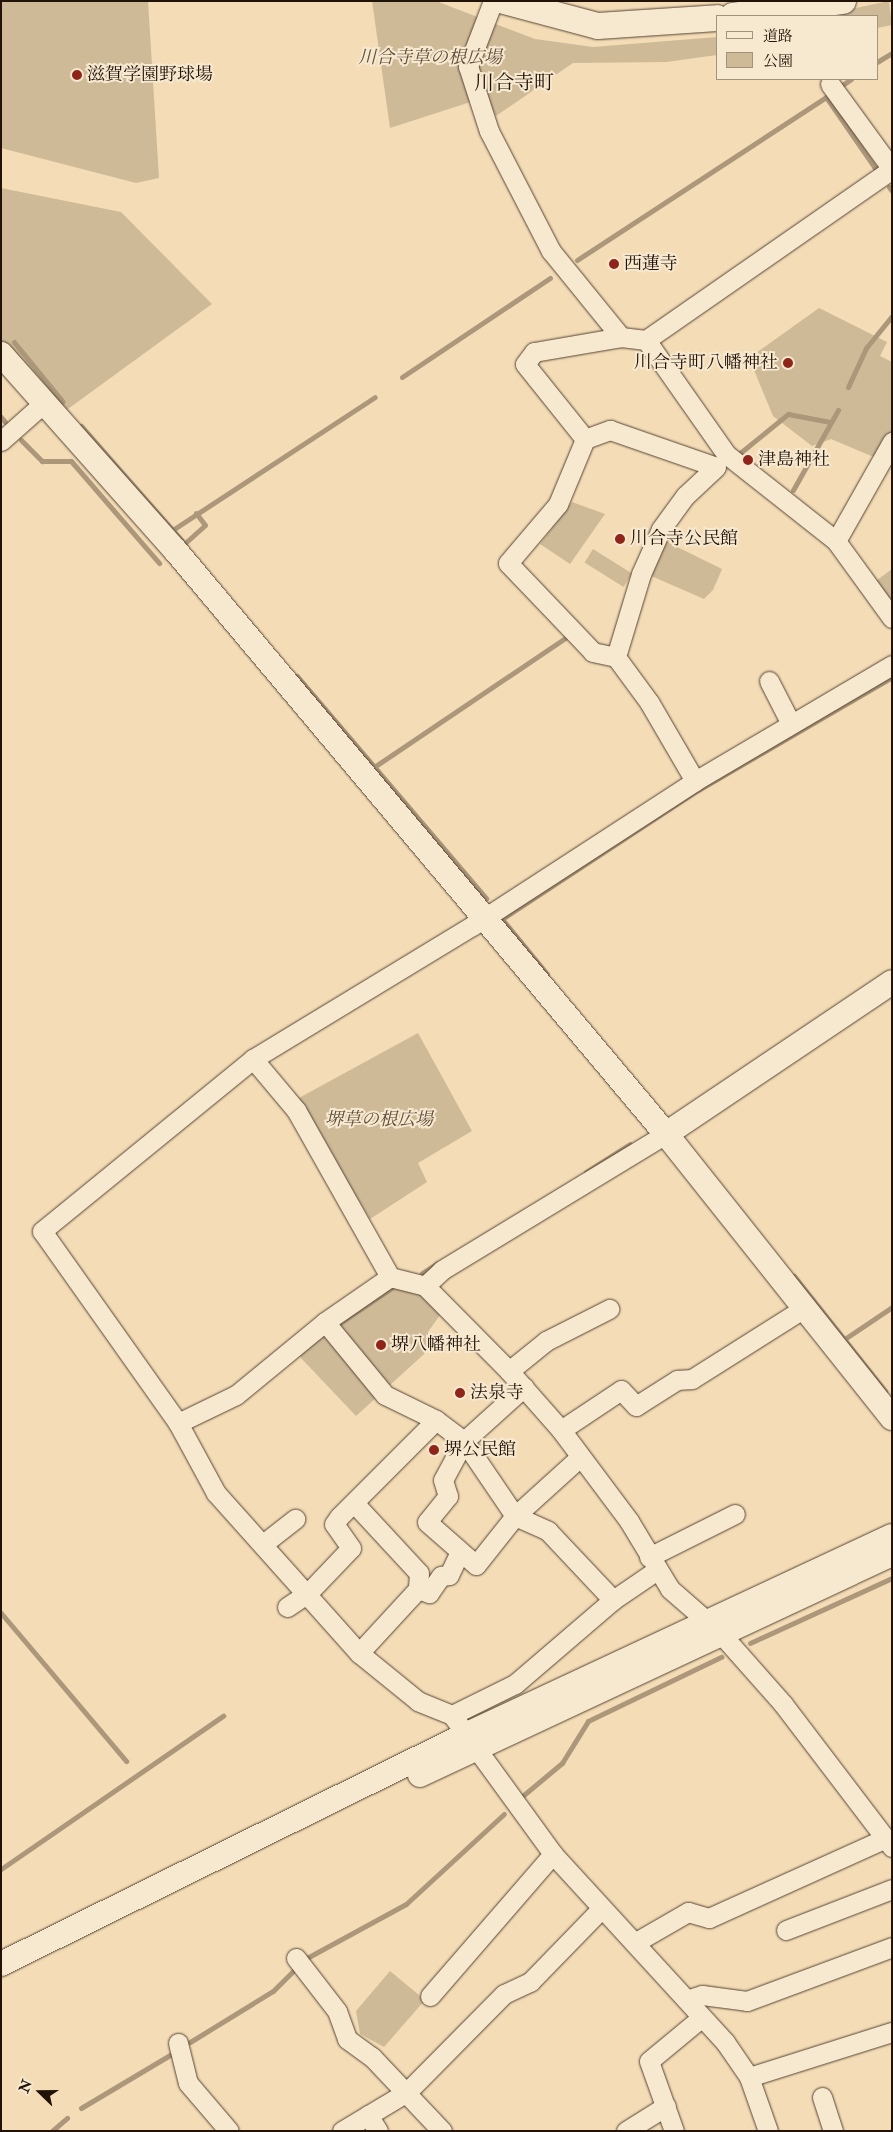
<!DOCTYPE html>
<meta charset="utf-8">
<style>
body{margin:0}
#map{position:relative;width:893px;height:2132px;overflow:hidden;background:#f3dcb6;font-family:"IM FELL Double Pica","Noto Serif JP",serif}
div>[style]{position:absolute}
.green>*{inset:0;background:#cfba98;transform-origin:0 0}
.stream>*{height:5px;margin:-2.5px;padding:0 2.5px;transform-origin:2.5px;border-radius:2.5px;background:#ac977a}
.roads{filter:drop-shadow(0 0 1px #564433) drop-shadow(0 0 1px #564433)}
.minor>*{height:19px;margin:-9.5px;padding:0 9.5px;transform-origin:9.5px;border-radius:9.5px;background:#f7e8d0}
.tertiary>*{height:24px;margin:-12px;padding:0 12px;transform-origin:12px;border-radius:12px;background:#f7e8d0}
.secondary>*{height:26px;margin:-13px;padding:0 13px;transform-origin:13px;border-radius:13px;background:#f7e8d0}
.dots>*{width:14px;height:14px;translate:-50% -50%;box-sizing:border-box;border:2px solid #f7e8d0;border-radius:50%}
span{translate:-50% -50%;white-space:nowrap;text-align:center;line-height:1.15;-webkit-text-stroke:4px #f7e8d0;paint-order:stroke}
.park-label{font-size:18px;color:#5f4d3a;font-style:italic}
.poi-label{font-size:18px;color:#221207}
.left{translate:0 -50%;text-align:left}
.right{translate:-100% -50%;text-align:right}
.quarter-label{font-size:20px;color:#221207}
.frame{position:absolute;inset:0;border:2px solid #221207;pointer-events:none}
.legend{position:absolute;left:716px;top:15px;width:162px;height:65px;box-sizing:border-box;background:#f7e8d0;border:1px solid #a29280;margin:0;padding:6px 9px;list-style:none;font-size:15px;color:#221207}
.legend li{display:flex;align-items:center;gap:10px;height:25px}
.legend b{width:25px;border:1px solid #a29280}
.north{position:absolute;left:15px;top:2067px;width:50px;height:50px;-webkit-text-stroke:4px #f7e8d0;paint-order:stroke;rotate:292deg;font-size:14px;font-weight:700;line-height:20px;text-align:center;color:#221207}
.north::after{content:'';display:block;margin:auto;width:18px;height:22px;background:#221207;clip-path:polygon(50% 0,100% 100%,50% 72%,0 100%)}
</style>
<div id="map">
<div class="green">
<div style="clip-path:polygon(1px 1px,148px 1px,159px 178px,136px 183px,1px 148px)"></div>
<div style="clip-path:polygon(372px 1px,436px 1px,535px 39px,593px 47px,717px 37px,717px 55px,666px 62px,573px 63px,496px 116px,486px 97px,390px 128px)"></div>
<div style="clip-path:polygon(889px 1px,892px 25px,877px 28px,877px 16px,818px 16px)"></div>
<div style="clip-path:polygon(1px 188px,121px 212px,212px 304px,61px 414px,1px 343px)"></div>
<div style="clip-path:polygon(819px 308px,887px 342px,880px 356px,892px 362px,892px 451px,888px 463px,831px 439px,812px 446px,773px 416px,749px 358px)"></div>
<div style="clip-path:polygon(572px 502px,605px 514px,570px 564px,540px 544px)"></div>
<div style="clip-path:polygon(663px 540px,722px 569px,713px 590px,704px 599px,649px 575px)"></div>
<div style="left:593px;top:549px;width:46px;height:16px;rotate:32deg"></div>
<div style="clip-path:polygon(892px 569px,892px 618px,869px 586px)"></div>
<div style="clip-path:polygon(418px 1033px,472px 1131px,418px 1163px,427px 1182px,370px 1219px,297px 1099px)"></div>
<div style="clip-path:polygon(391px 1281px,419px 1289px,440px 1315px,428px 1332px,434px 1345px,356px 1416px,301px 1358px,298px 1348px)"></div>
<div style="clip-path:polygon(390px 1971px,425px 2000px,384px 2047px,360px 2034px,356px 2011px)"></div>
</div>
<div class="stream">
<div style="left:877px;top:62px;width:17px;rotate:-31deg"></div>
<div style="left:841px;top:86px;width:12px;rotate:-35deg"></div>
<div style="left:889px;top:187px;width:5px;rotate:53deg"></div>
<div style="left:577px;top:260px;width:298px;rotate:-33.2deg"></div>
<div style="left:826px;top:97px;width:90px;rotate:55.4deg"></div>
<div style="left:14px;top:342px;width:77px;rotate:50.8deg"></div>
<div style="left:402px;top:377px;width:178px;rotate:-33.8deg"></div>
<div style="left:848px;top:387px;width:43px;rotate:-65.2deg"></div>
<div style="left:866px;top:348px;width:41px;rotate:-50.9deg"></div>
<div style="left:1px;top:417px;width:6px;rotate:51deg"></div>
<div style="left:81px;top:426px;width:152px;rotate:48.7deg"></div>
<div style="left:21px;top:440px;width:30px;rotate:45deg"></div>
<div style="left:42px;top:461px;width:29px"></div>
<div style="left:71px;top:461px;width:135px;rotate:49.2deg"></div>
<div style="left:740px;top:453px;width:62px;rotate:-39.1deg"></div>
<div style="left:788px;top:414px;width:43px;rotate:10.8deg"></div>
<div style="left:793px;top:490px;width:92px;rotate:-60.6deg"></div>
<div style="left:174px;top:529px;width:240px;rotate:-33.3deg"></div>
<div style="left:184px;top:544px;width:28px;rotate:-42deg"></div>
<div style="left:205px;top:525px;width:15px;rotate:-127deg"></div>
<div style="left:297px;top:676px;width:292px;rotate:49.6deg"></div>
<div style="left:374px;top:767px;width:236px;rotate:-34deg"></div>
<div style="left:547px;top:974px;width:71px;rotate:-129.3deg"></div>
<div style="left:502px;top:919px;width:235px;rotate:-33.4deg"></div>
<div style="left:698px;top:790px;width:225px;rotate:-30.2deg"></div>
<div style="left:586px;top:1172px;width:52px;rotate:-32.5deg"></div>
<div style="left:422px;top:1273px;width:17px;rotate:-33deg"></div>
<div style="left:794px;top:1276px;width:147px;rotate:51.6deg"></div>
<div style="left:340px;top:1323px;width:64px;rotate:-34.2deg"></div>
<div style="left:846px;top:1338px;width:55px;rotate:-34deg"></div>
<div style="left:1px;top:1613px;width:194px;rotate:49.8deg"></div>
<div style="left:750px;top:1643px;width:156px;rotate:-24.6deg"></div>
<div style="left:520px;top:1798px;width:55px;rotate:-39.8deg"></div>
<div style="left:562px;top:1763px;width:49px;rotate:-58.2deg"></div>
<div style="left:588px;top:1721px;width:148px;rotate:-25.7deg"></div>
<div style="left:1px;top:1869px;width:270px;rotate:-34.6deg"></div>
<div style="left:190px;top:2042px;width:97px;rotate:-31.6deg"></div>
<div style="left:273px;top:1991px;width:45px;rotate:-45deg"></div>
<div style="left:305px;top:1959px;width:115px;rotate:-28.6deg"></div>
<div style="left:406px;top:1904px;width:133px;rotate:-42.6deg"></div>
<div style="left:81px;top:2108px;width:104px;rotate:-30.8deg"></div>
<div style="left:52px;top:2131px;width:20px;rotate:-41deg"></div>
</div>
<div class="roads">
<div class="minor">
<div style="left:493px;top:1px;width:70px;rotate:111deg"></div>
<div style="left:468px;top:66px;width:68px;rotate:72.1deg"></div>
<div style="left:489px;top:131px;width:135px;rotate:62.7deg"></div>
<div style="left:551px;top:251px;width:111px;rotate:50.9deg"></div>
<div style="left:830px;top:84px;width:105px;rotate:53.9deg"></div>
<div style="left:646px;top:340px;width:139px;rotate:54.9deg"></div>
<div style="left:726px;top:454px;width:140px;rotate:38.3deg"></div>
<div style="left:836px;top:541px;width:95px;rotate:54deg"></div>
<div style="left:585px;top:439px;width:27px;rotate:-20deg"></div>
<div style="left:610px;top:430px;width:112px;rotate:19.2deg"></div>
<div style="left:716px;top:467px;width:42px;rotate:136.9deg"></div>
<div style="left:685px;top:496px;width:41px;rotate:126deg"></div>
<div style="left:661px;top:529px;width:49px;rotate:114deg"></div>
<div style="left:641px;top:574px;width:87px;rotate:106.8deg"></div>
<div style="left:1px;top:441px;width:57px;rotate:-41.5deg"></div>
<div style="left:836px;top:541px;width:114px;rotate:-60.5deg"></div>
<div style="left:769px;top:681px;width:48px;rotate:62.9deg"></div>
<div style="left:695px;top:781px;width:91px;rotate:-120.2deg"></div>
<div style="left:649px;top:702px;width:56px;rotate:-126.3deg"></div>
<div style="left:616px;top:657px;width:24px;rotate:-168deg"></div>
<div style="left:593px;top:652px;width:123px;rotate:-133.7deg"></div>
<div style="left:508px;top:563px;width:77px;rotate:-49.7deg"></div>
<div style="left:558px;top:504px;width:70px;rotate:-67.4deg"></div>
<div style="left:585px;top:439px;width:96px;rotate:-128.7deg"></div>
<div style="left:525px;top:364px;width:15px;rotate:-53deg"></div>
<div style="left:534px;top:352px;width:88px;rotate:-9.8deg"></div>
<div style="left:621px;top:337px;width:25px;rotate:7deg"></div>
<div style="left:646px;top:340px;width:300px;rotate:-34.8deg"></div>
<div style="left:253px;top:1059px;width:67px;rotate:49.9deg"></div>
<div style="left:296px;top:1110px;width:192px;rotate:60.6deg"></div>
<div style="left:390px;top:1277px;width:36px;rotate:14deg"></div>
<div style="left:425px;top:1286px;width:120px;rotate:45.3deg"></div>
<div style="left:509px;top:1371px;width:79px;rotate:48.6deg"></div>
<div style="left:561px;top:1430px;width:114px;rotate:53.2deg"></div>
<div style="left:629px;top:1521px;width:79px;rotate:58.9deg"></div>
<div style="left:670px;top:1589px;width:50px;rotate:41deg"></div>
<div style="left:425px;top:1286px;width:23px;rotate:-43deg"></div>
<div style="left:442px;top:1270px;width:262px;rotate:-31.3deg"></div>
<div style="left:325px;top:1322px;width:94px;rotate:50.6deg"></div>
<div style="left:385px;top:1395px;width:57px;rotate:26.1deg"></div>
<div style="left:436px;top:1420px;width:35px;rotate:37deg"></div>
<div style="left:464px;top:1441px;width:91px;rotate:55.8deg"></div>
<div style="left:515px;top:1516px;width:36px;rotate:24deg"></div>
<div style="left:548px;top:1531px;width:95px;rotate:46.7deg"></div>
<div style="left:509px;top:1371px;width:48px;rotate:-39deg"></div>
<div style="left:546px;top:1341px;width:71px;rotate:-26.9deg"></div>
<div style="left:524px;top:1387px;width:81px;rotate:138deg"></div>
<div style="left:464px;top:1441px;width:44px;rotate:118.3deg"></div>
<div style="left:443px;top:1480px;width:17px;rotate:73deg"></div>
<div style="left:448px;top:1496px;width:33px;rotate:129deg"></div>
<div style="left:427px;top:1522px;width:65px;rotate:41.3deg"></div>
<div style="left:476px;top:1565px;width:63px;rotate:-51.5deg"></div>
<div style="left:515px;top:1516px;width:86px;rotate:-42.2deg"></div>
<div style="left:178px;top:1423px;width:64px;rotate:-25.8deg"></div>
<div style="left:236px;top:1395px;width:115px;rotate:-39.4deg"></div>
<div style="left:325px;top:1322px;width:79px;rotate:-34.7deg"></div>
<div style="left:561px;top:1430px;width:72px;rotate:-33.7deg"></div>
<div style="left:621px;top:1390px;width:22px;rotate:47deg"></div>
<div style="left:636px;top:1406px;width:49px;rotate:-32.4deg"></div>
<div style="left:677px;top:1380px;width:15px;rotate:-4deg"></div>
<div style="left:692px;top:1379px;width:135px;rotate:-32.3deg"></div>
<div style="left:355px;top:1504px;width:94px;rotate:47.2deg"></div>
<div style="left:419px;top:1573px;width:16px;rotate:94deg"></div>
<div style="left:418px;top:1589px;width:12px;rotate:20deg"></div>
<div style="left:429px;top:1593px;width:21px;rotate:-55deg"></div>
<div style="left:441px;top:1576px;width:8px;rotate:-7deg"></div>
<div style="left:449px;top:1575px;width:23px;rotate:-65deg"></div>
<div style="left:263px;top:1544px;width:41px;rotate:-38deg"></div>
<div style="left:649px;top:1557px;width:96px;rotate:-26.6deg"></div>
<div style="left:287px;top:1607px;width:25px;rotate:-34deg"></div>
<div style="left:308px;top:1593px;width:62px;rotate:-46.3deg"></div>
<div style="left:351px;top:1548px;width:29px;rotate:-125deg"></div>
<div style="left:334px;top:1524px;width:9px;rotate:-54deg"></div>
<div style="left:339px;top:1517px;width:137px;rotate:-45deg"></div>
<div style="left:722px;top:1635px;width:92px;rotate:48.5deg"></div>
<div style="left:783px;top:1704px;width:180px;rotate:52.7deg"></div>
<div style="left:359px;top:1653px;width:87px;rotate:-47.3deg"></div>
<div style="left:452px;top:1715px;width:70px;rotate:-26.2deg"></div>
<div style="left:515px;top:1684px;width:129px;rotate:-40.6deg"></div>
<div style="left:613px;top:1600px;width:53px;rotate:-34.3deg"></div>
<div style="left:786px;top:1930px;width:114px;rotate:-21.1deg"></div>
<div style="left:636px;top:1942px;width:60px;rotate:-30deg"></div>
<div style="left:688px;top:1912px;width:22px;rotate:16deg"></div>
<div style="left:709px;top:1918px;width:194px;rotate:-24.3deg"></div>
<div style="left:296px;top:1958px;width:67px;rotate:52.3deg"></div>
<div style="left:337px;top:2011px;width:30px;rotate:70deg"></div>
<div style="left:347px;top:2039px;width:31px;rotate:36deg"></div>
<div style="left:372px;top:2057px;width:102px;rotate:46.6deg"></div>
<div style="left:430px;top:1996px;width:188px;rotate:-49.1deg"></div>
<div style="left:689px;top:1999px;width:14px;rotate:-17deg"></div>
<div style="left:702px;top:1995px;width:45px;rotate:7.6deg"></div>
<div style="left:747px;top:2001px;width:155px;rotate:-20.4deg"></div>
<div style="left:178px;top:2043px;width:41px;rotate:76deg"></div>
<div style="left:188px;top:2083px;width:63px;rotate:49.5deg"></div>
<div style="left:749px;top:2077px;width:150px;rotate:-17.5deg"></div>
<div style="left:822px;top:2097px;width:36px;rotate:72deg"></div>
<div style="left:368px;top:2115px;width:19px;rotate:58deg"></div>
<div style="left:342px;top:2131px;width:76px;rotate:-31deg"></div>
<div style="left:407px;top:2092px;width:138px;rotate:-45.3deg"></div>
<div style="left:504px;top:1994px;width:29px;rotate:-25deg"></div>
<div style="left:530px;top:1982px;width:103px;rotate:-45.8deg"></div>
<div style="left:626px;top:2131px;width:47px;rotate:-32deg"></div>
<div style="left:674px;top:2131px;width:74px;rotate:-109.7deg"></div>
<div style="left:649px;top:2061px;width:67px;rotate:-39.6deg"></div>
<div style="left:768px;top:2131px;width:57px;rotate:-109.4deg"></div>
<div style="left:749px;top:2077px;width:42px;rotate:-124.4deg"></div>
<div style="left:725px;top:2042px;width:255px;rotate:-132.5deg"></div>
<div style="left:553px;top:1854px;width:172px;rotate:-126deg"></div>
<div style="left:452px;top:1715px;width:37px;rotate:-158deg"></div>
<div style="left:418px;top:1701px;width:76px;rotate:-140.9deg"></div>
<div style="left:359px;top:1653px;width:215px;rotate:-131.8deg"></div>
<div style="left:216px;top:1493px;width:80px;rotate:-118.5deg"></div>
<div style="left:178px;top:1423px;width:235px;rotate:-125.3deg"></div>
<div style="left:42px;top:1231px;width:272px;rotate:-39.2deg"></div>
<div style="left:253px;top:1059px;width:256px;rotate:-31.3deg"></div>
<div style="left:472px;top:926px;width:266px;rotate:-33deg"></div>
<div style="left:695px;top:781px;width:229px;rotate:-30.5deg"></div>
</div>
<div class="tertiary">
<div style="left:1px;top:354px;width:262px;rotate:48.4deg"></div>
<div style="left:175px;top:550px;width:763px;rotate:49.94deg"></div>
<div style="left:666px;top:1134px;width:363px;rotate:51.5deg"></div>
<div style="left:666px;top:1134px;width:272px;rotate:-33.9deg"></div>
<div style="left:420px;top:1775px;width:521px;rotate:-25.09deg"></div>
<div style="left:1px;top:1964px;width:517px;rotate:-26.27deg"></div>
<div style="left:465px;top:1735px;width:471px;rotate:-25deg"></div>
</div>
<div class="secondary">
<div style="left:504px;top:1px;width:97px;rotate:14.9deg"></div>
<div style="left:598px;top:26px;width:119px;rotate:-3.8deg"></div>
<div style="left:733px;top:16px;width:111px;rotate:-7.8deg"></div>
</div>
</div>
<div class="dots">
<div style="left:77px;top:75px;background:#8f2418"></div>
<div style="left:614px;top:264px;background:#8f2418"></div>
<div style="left:788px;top:363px;background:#8f2418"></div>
<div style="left:748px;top:460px;background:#8f2418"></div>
<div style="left:620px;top:539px;background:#8f2418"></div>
<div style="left:381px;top:1345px;background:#8f2418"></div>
<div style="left:460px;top:1393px;background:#8f2418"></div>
<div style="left:434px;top:1450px;background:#8f2418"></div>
</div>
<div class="park-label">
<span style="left:430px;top:58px">川合寺草の根広場</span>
<span style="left:379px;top:1120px">堺草の根広場</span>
</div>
<div class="poi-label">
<span class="left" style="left:87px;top:75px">滋賀学園野球場</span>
<span class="left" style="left:624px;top:264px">西蓮寺</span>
<span class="right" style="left:778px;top:363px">川合寺町八幡神社</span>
<span class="left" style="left:758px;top:460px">津島神社</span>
<span class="left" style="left:630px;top:539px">川合寺公民館</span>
<span class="left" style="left:391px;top:1345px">堺八幡神社</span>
<span class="left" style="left:470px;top:1393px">法泉寺</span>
<span class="left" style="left:444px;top:1450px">堺公民館</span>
</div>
<div class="quarter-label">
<span style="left:514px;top:82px">川合寺町</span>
</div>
<div class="frame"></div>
<ul class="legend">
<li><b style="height:6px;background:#f7e8d0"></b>道路</li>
<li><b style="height:14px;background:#cfba98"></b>公園</li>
</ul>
<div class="north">N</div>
</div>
